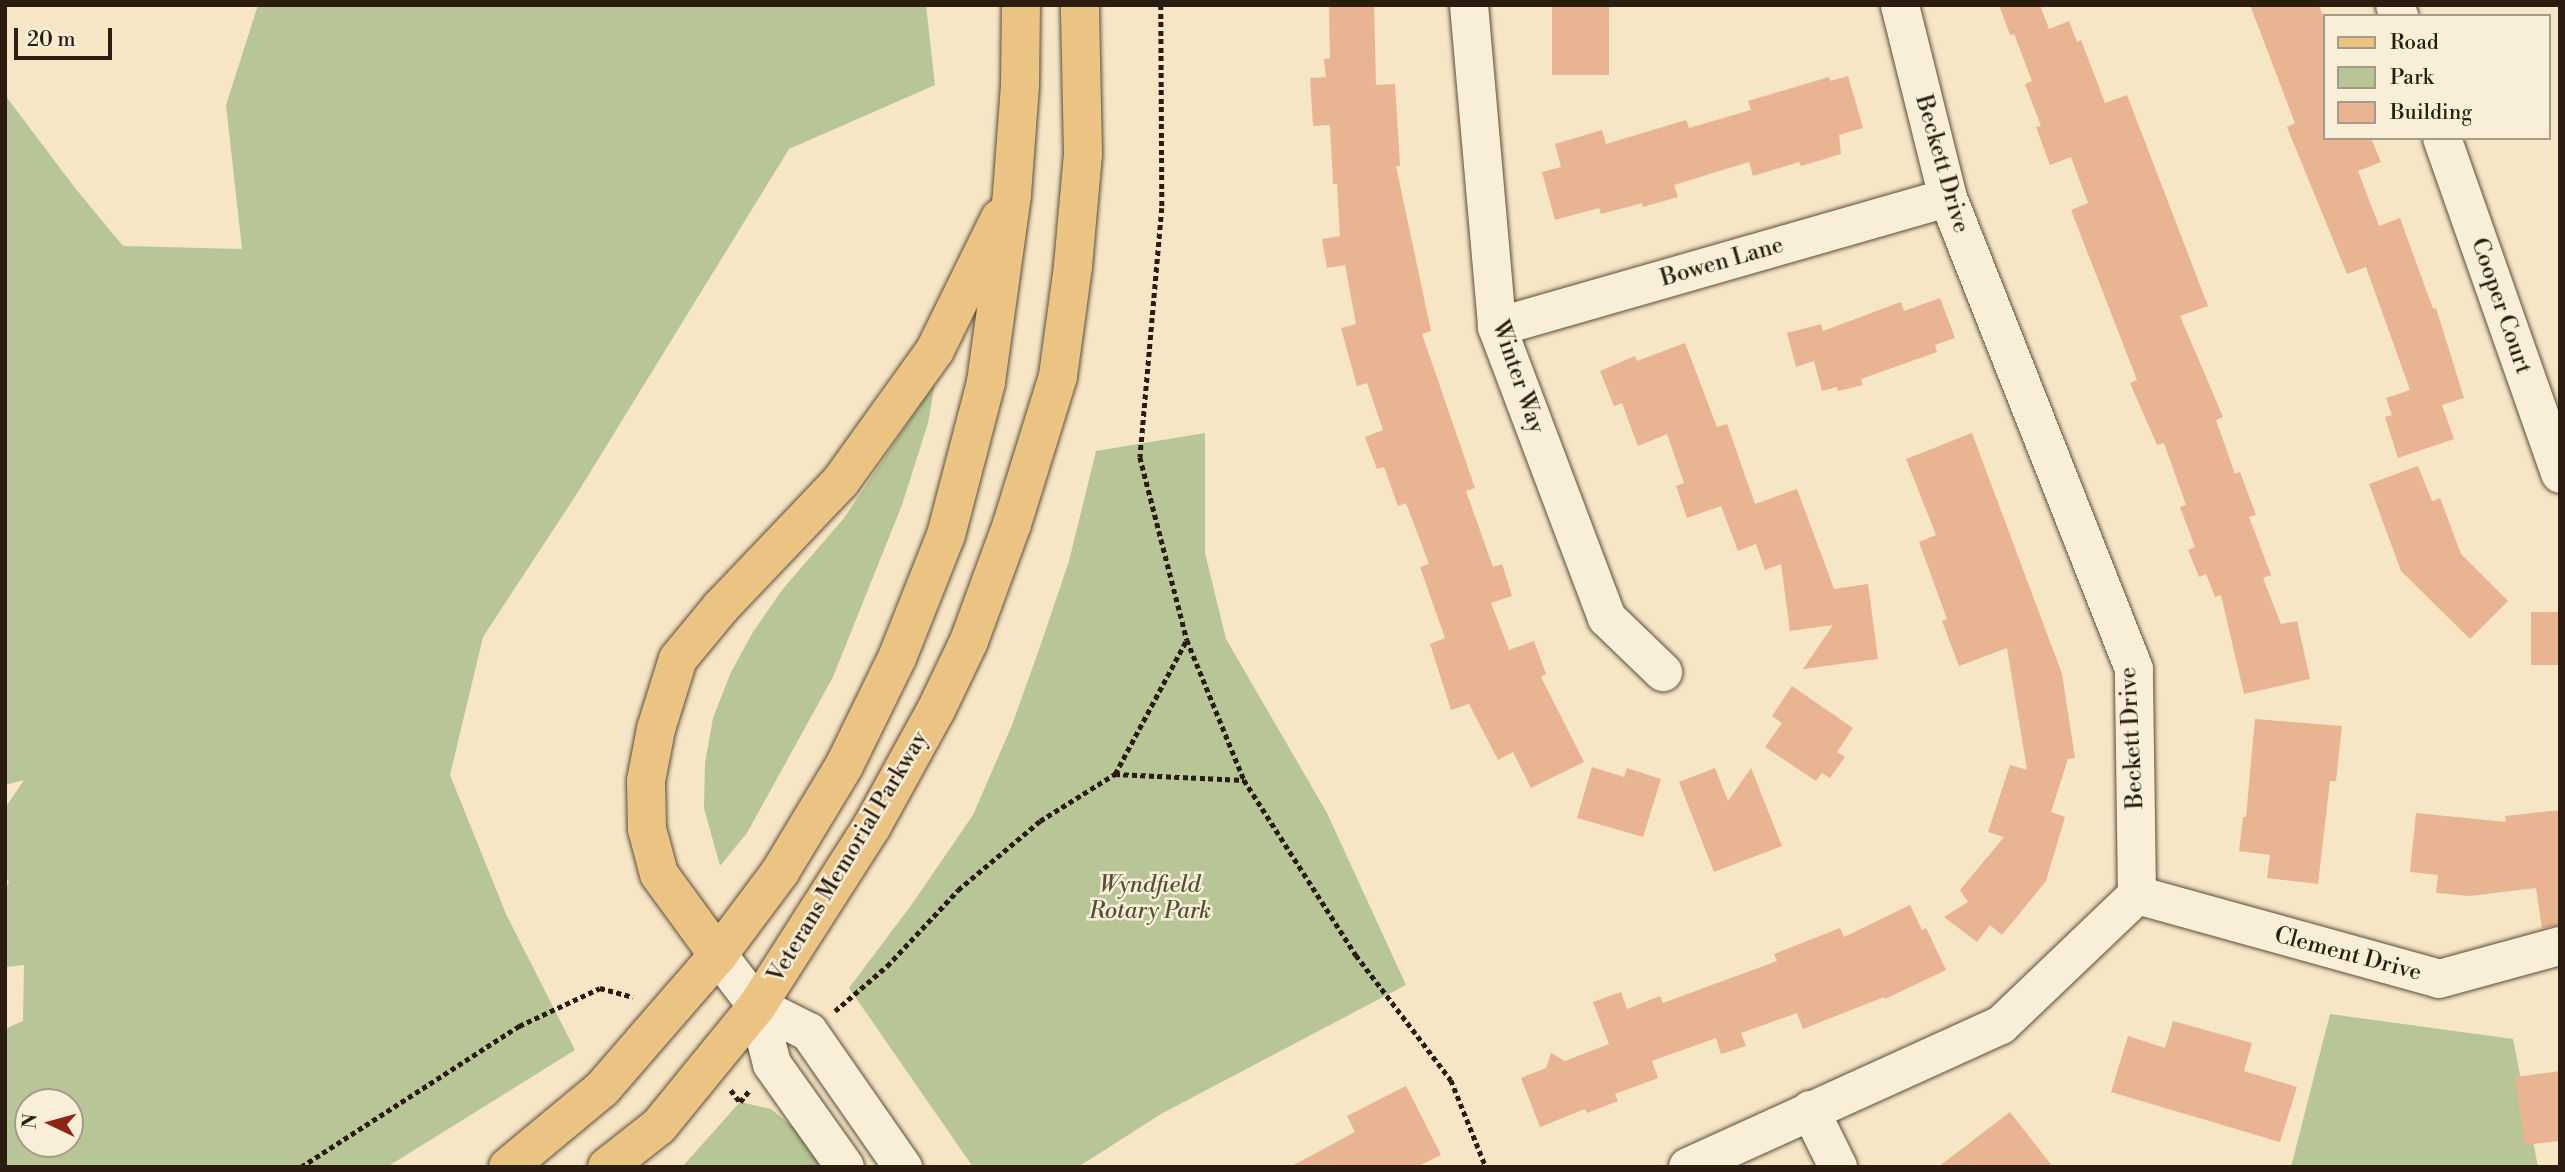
<!DOCTYPE html>
<style>
body{margin:0}
#map{position:relative;width:2565px;height:1172px;overflow:hidden;background:#f6e6c5;font-family:"Libre Bodoni",serif}
div>[style]{position:absolute}
.green>*{inset:0;background:#b8c697}
.building>*{inset:0;background:#e8b491;transform-origin:0 0}
.path>*{height:4.5px;margin-top:-2.25px;transform-origin:0;background:repeating-linear-gradient(90deg,#2a1c0f 0 5px,transparent 0 8.5px)}
.roads{filter:drop-shadow(0 0 2px #5d4e3c) drop-shadow(0 0 2px #5d4e3c)}
.minor>*{height:38px;margin:-19px;padding:0 19px;transform-origin:19px;border-radius:19px;background:#f9efd9}
.major>*{height:38px;margin:-19px;padding:0 19px;transform-origin:19px;border-radius:19px;background:#ebc382}
span{translate:-50% -50%;white-space:nowrap;text-align:center;line-height:1.15;-webkit-text-stroke:5px #f9efd9;paint-order:stroke}
.street-label{font-size:23px;color:#2a1c0f}
.park-label{font-size:23px;color:#554f38;font-style:italic}
.frame{position:absolute;inset:0;border:7px solid #2a1c0f;pointer-events:none}
.legend{position:absolute;left:2323px;top:14px;width:228px;height:126px;box-sizing:border-box;background:#f9efd9;border:2px solid #a69b88;margin:0;padding:9px 12px;list-style:none;font-size:21px;color:#2a1c0f}
.legend li{display:flex;align-items:center;gap:14px;height:35px}
.legend b{width:35px;border:2px solid #a69b88}
.north{position:absolute;left:14px;top:1088px;width:70px;height:70px;box-sizing:border-box;background:#f9efd9;border:2px solid #a69b88;border-radius:50%;rotate:275deg;font-size:19px;font-weight:700;line-height:28px;text-align:center;color:#2a1c0f}
.north::after{content:'';display:block;margin:auto;width:24px;height:32px;background:#8f2418;clip-path:polygon(50% 0,100% 100%,50% 72%,0 100%)}
.scale{position:absolute;left:14px;top:28px;width:98px;height:32px;box-sizing:border-box;border:4px solid #2a1c0f;border-top:0;padding-left:9px;font-size:21px;line-height:24px;white-space:nowrap;color:#2a1c0f;-webkit-text-stroke:5px #f9efd9;paint-order:stroke}
</style>
<div id="map">
<div class="green">
<div style="clip-path:polygon(evenodd,258px 5px,926px 5px,935px 85px,789px 149px,578px 492px,483px 637px,450px 775px,506px 914px,575px 1050px,387px 1167px,5px 1167px,5px 1029px,23px 1021px,24px 965px,5px 967px,5px 887px,9px 883px,5px 875px,5px 808px,24px 780px,5px 785px,5px 95px,75px 188px,123px 246px,242px 249px,226px 105px,258px 5px,70px 1102px,70px 1144px,28px 1144px,28px 1102px,70px 1102px)"></div>
<div style="clip-path:polygon(935px 383px,928px 423px,902px 505px,833px 677px,747px 833px,720px 866px,704px 808px,705px 763px,713px 718px,731px 672px,753px 632px,782px 590px,844px 518px)"></div>
<div style="clip-path:polygon(1205px 433px,1205px 553px,1226px 639px,1327px 813px,1406px 985px,1161px 1114px,1078px 1167px,973px 1167px,849px 988px,912px 904px,973px 815px,1012px 725px,1043px 638px,1069px 561px,1096px 451px)"></div>
<div style="clip-path:polygon(2330px 1014px,2513px 1039px,2538px 1167px,2291px 1167px)"></div>
<div style="clip-path:polygon(740px 1102px,771px 1109px,800px 1133px,825px 1167px,682px 1167px)"></div>
</div>
<div class="building">
<div style="clip-path:polygon(1329px 5px,1374px 5px,1376px 85px,1395px 84px,1400px 166px,1396px 166px,1431px 331px,1422px 334px,1475px 488px,1466px 491px,1493px 567px,1502px 564px,1512px 596px,1491px 603px,1509px 650px,1534px 641px,1546px 674px,1541px 677px,1584px 762px,1531px 788px,1513px 752px,1498px 760px,1469px 704px,1451px 710px,1430px 644px,1445px 638px,1420px 567px,1429px 564px,1406px 503px,1398px 506px,1384px 467px,1377px 469px,1365px 437px,1383px 430px,1367px 383px,1357px 386px,1341px 328px,1356px 324px,1345px 265px,1327px 268px,1322px 239px,1340px 236px,1337px 184px,1333px 184px,1330px 125px,1313px 126px,1310px 78px,1326px 77px,1324px 59px,1330px 58px)"></div>
<div style="left:1552px;top:5px;width:57px;height:70px"></div>
<div style="clip-path:polygon(1999px 5px,2040px 5px,2049px 29px,2069px 21px,2077px 42px,2081px 40px,2105px 103px,2127px 95px,2208px 306px,2180px 316px,2223px 417px,2216px 420px,2235px 474px,2240px 472px,2256px 515px,2249px 517px,2271px 575px,2263px 578px,2281px 624px,2297px 621px,2310px 679px,2244px 694px,2221px 595px,2215px 597px,2206px 574px,2199px 577px,2188px 550px,2195px 547px,2180px 507px,2186px 505px,2164px 443px,2157px 445px,2130px 383px,2137px 380px,2071px 210px,2088px 203px,2071px 157px,2050px 165px,2036px 127px,2041px 126px,2025px 84px,2032px 81px,2014px 34px,2010px 35px)"></div>
<div style="clip-path:polygon(2250px 5px,2319px 5px,2325px 22px,2325px 138px,2371px 138px,2381px 162px,2358px 171px,2379px 226px,2400px 218px,2433px 309px,2436px 308px,2464px 398px,2442px 405px,2454px 439px,2398px 458px,2385px 417px,2392px 415px,2386px 398px,2410px 390px,2366px 267px,2347px 274px,2287px 127px,2295px 123px)"></div>
<div style="clip-path:polygon(1848px 76px,1863px 128px,1839px 135px,1841px 154px,1801px 166px,1799px 162px,1753px 176px,1749px 162px,1674px 185px,1678px 197px,1643px 207px,1642px 203px,1601px 214px,1599px 208px,1555px 220px,1542px 172px,1561px 167px,1555px 144px,1602px 130px,1606px 144px,1686px 120px,1689px 128px,1751px 110px,1748px 101px,1829px 77px,1831px 81px)"></div>
<div style="clip-path:polygon(1940px 298px,1955px 338px,1935px 345px,1937px 352px,1861px 379px,1863px 385px,1838px 391px,1837px 387px,1822px 391px,1814px 361px,1796px 367px,1787px 333px,1821px 324px,1823px 331px,1901px 302px,1904px 311px)"></div>
<div style="clip-path:polygon(1685px 343px,1717px 427px,1727px 424px,1755px 504px,1797px 489px,1834px 589px,1868px 584px,1878px 659px,1803px 669px,1833px 625px,1790px 631px,1781px 564px,1765px 570px,1756px 544px,1738px 551px,1721px 506px,1687px 518px,1676px 486px,1684px 483px,1667px 434px,1638px 446px,1622px 403px,1614px 406px,1600px 371px,1635px 356px,1637px 361px)"></div>
<div style="clip-path:polygon(1972px 433px,2062px 674px,2075px 758px,2068px 759px,2051px 812px,2065px 817px,2046px 881px,2002px 935px,1990px 925px,1977px 942px,1944px 917px,1968px 902px,1960px 890px,2004px 837px,1988px 832px,2010px 765px,2027px 770px,2007px 648px,1959px 666px,1942px 621px,1947px 619px,1919px 542px,1936px 535px,1906px 459px)"></div>
<div style="clip-path:polygon(2418px 466px,2432px 501px,2440px 498px,2461px 554px,2508px 601px,2470px 639px,2401px 571px,2369px 484px)"></div>
<div style="left:2560px;top:612px;width:53px;height:29px;rotate:90deg"></div>
<div style="clip-path:polygon(1792px 686px,1853px 728px,1837px 752px,1845px 757px,1830px 778px,1822px 773px,1816px 781px,1765px 747px,1782px 723px,1772px 716px)"></div>
<div style="clip-path:polygon(2255px 719px,2342px 726px,2336px 781px,2330px 781px,2318px 884px,2267px 878px,2270px 855px,2239px 851px,2243px 817px,2246px 817px)"></div>
<div style="clip-path:polygon(1592px 767px,1624px 777px,1627px 768px,1661px 779px,1643px 837px,1577px 818px)"></div>
<div style="clip-path:polygon(1715px 768px,1728px 801px,1751px 768px,1782px 846px,1714px 872px,1679px 782px)"></div>
<div style="clip-path:polygon(2560px 810px,2560px 925px,2542px 928px,2536px 888px,2470px 896px,2436px 893px,2438px 875px,2410px 872px,2416px 813px,2506px 822px,2505px 816px)"></div>
<div style="clip-path:polygon(1910px 905px,1922px 930px,1926px 928px,1946px 970px,1885px 999px,1884px 997px,1803px 1029px,1797px 1013px,1741px 1033px,1746px 1046px,1721px 1054px,1716px 1038px,1652px 1061px,1658px 1078px,1615px 1094px,1618px 1101px,1587px 1113px,1585px 1109px,1540px 1127px,1521px 1078px,1546px 1068px,1551px 1053px,1565px 1061px,1609px 1044px,1593px 1002px,1621px 992px,1627px 1009px,1660px 996px,1663px 1003px,1777px 961px,1774px 954px,1840px 928px,1844px 937px)"></div>
<div style="clip-path:polygon(2173px 1021px,2252px 1043px,2244px 1071px,2297px 1087px,2280px 1142px,2111px 1092px,2128px 1036px,2165px 1048px)"></div>
<div style="clip-path:polygon(2560px 1071px,2560px 1141px,2525px 1145px,2515px 1077px)"></div>
<div style="clip-path:polygon(1406px 1086px,1441px 1155px,1417px 1167px,1290px 1167px,1355px 1132px,1347px 1116px)"></div>
<div style="clip-path:polygon(2010px 1112px,2053px 1167px,1938px 1167px)"></div>
</div>
<div class="path">
<div style="left:1161px;top:5px;width:203px;rotate:89.7deg"></div>
<div style="left:1162px;top:208px;width:250px;rotate:95deg"></div>
<div style="left:1140px;top:457px;width:189px;rotate:75.6deg"></div>
<div style="left:1187px;top:640px;width:151px;rotate:67.8deg"></div>
<div style="left:1244px;top:780px;width:208px;rotate:57.4deg"></div>
<div style="left:1356px;top:955px;width:157px;rotate:52.8deg"></div>
<div style="left:1451px;top:1080px;width:94px;rotate:68.1deg"></div>
<div style="left:1115px;top:774px;width:129px;rotate:2.7deg"></div>
<div style="left:835px;top:1011px;width:69px;rotate:-40.9deg"></div>
<div style="left:887px;top:966px;width:104px;rotate:-46.9deg"></div>
<div style="left:958px;top:890px;width:107px;rotate:-40.1deg"></div>
<div style="left:1040px;top:821px;width:89px;rotate:-32.1deg"></div>
<div style="left:1115px;top:774px;width:151px;rotate:-61.9deg"></div>
<div style="left:731px;top:1090px;width:15px;rotate:53deg"></div>
<div style="left:740px;top:1102px;width:14px;rotate:-51deg"></div>
<div style="left:301px;top:1167px;width:260px;rotate:-32.9deg"></div>
<div style="left:519px;top:1026px;width:89px;rotate:-25.1deg"></div>
<div style="left:600px;top:988px;width:34px;rotate:15deg"></div>
</div>
<div class="roads">
<div class="minor">
<div style="left:1469px;top:5px;width:323px;rotate:85deg"></div>
<div style="left:1497px;top:327px;width:311px;rotate:69.3deg"></div>
<div style="left:1607px;top:618px;width:78px;rotate:44deg"></div>
<div style="left:2395px;top:5px;width:12px;rotate:70deg"></div>
<div style="left:2442px;top:138px;width:356px;rotate:70.6deg"></div>
<div style="left:1497px;top:327px;width:469px;rotate:-16deg"></div>
<div style="left:2137px;top:895px;width:313px;rotate:15.5deg"></div>
<div style="left:2439px;top:979px;width:125px;rotate:-15.3deg"></div>
<div style="left:718px;top:955px;width:64px;rotate:52.6deg"></div>
<div style="left:757px;top:1006px;width:60px;rotate:75.5deg"></div>
<div style="left:772px;top:1064px;width:126px;rotate:54.7deg"></div>
<div style="left:757px;top:1006px;width:58px;rotate:26.6deg"></div>
<div style="left:809px;top:1032px;width:165px;rotate:55.2deg"></div>
<div style="left:1810px;top:1110px;width:64px;rotate:63.8deg"></div>
<div style="left:1688px;top:1167px;width:344px;rotate:-24.4deg"></div>
<div style="left:2001px;top:1025px;width:188px;rotate:-43.7deg"></div>
<div style="left:2137px;top:895px;width:226px;rotate:-90.8deg"></div>
<div style="left:2134px;top:669px;width:506px;rotate:-111.55deg"></div>
<div style="left:1948px;top:198px;width:199px;rotate:-104deg"></div>
</div>
<div class="major">
<div style="left:718px;top:955px;width:100px;rotate:-126.1deg"></div>
<div style="left:659px;top:874px;width:47px;rotate:-104.9deg"></div>
<div style="left:647px;top:829px;width:48px;rotate:-91.2deg"></div>
<div style="left:646px;top:781px;width:53px;rotate:-79.1deg"></div>
<div style="left:656px;top:729px;width:73px;rotate:-72.6deg"></div>
<div style="left:678px;top:659px;width:67px;rotate:-50.4deg"></div>
<div style="left:721px;top:607px;width:174px;rotate:-46.4deg"></div>
<div style="left:841px;top:481px;width:161px;rotate:-54.3deg"></div>
<div style="left:935px;top:350px;width:147px;rotate:-63.8deg"></div>
<div style="left:508px;top:1167px;width:122px;rotate:-39.7deg"></div>
<div style="left:602px;top:1089px;width:177px;rotate:-49.1deg"></div>
<div style="left:718px;top:955px;width:104px;rotate:-53.2deg"></div>
<div style="left:780px;top:872px;width:124px;rotate:-58.9deg"></div>
<div style="left:844px;top:766px;width:120px;rotate:-63.9deg"></div>
<div style="left:897px;top:658px;width:132px;rotate:-68.3deg"></div>
<div style="left:946px;top:535px;width:158px;rotate:-75.3deg"></div>
<div style="left:986px;top:382px;width:190px;rotate:-82.1deg"></div>
<div style="left:1012px;top:194px;width:108px;rotate:-85.8deg"></div>
<div style="left:1020px;top:86px;width:81px;rotate:-89.3deg"></div>
<div style="left:607px;top:1167px;width:66px;rotate:-38.3deg"></div>
<div style="left:659px;top:1126px;width:155px;rotate:-50.8deg"></div>
<div style="left:757px;top:1006px;width:211px;rotate:-57.4deg"></div>
<div style="left:871px;top:828px;width:135px;rotate:-61.2deg"></div>
<div style="left:936px;top:710px;width:76px;rotate:-64.4deg"></div>
<div style="left:969px;top:641px;width:125px;rotate:-69.8deg"></div>
<div style="left:1012px;top:524px;width:155px;rotate:-72.7deg"></div>
<div style="left:1058px;top:376px;width:111px;rotate:-82.2deg"></div>
<div style="left:1073px;top:266px;width:112px;rotate:-84.9deg"></div>
<div style="left:1083px;top:154px;width:149px;rotate:-91.2deg"></div>
</div>
</div>
<div class="street-label">
<span style="left:1942px;top:164px;rotate:74deg">Beckett Drive</span>
<span style="left:1722px;top:262px;rotate:-16deg">Bowen Lane</span>
<span style="left:2501px;top:306px;rotate:71deg">Cooper Court</span>
<span style="left:1518px;top:377px;rotate:71deg">Winter Way</span>
<span style="left:2132px;top:738px;rotate:-93deg">Beckett Drive</span>
<span style="left:848px;top:857px;rotate:-59deg">Veterans Memorial Parkway</span>
<span style="left:2348px;top:954px;rotate:15deg">Clement Drive</span>
</div>
<div class="park-label">
<span style="left:1150px;top:898px">Wyndfield<br>Rotary Park</span>
</div>
<div class="frame"></div>
<ul class="legend">
<li><b style="height:9px;background:#ebc382"></b>Road</li>
<li><b style="height:19px;background:#b8c697"></b>Park</li>
<li><b style="height:19px;background:#e8b491"></b>Building</li>
</ul>
<div class="north">N</div>
<div class="scale">20 m</div>
</div>
